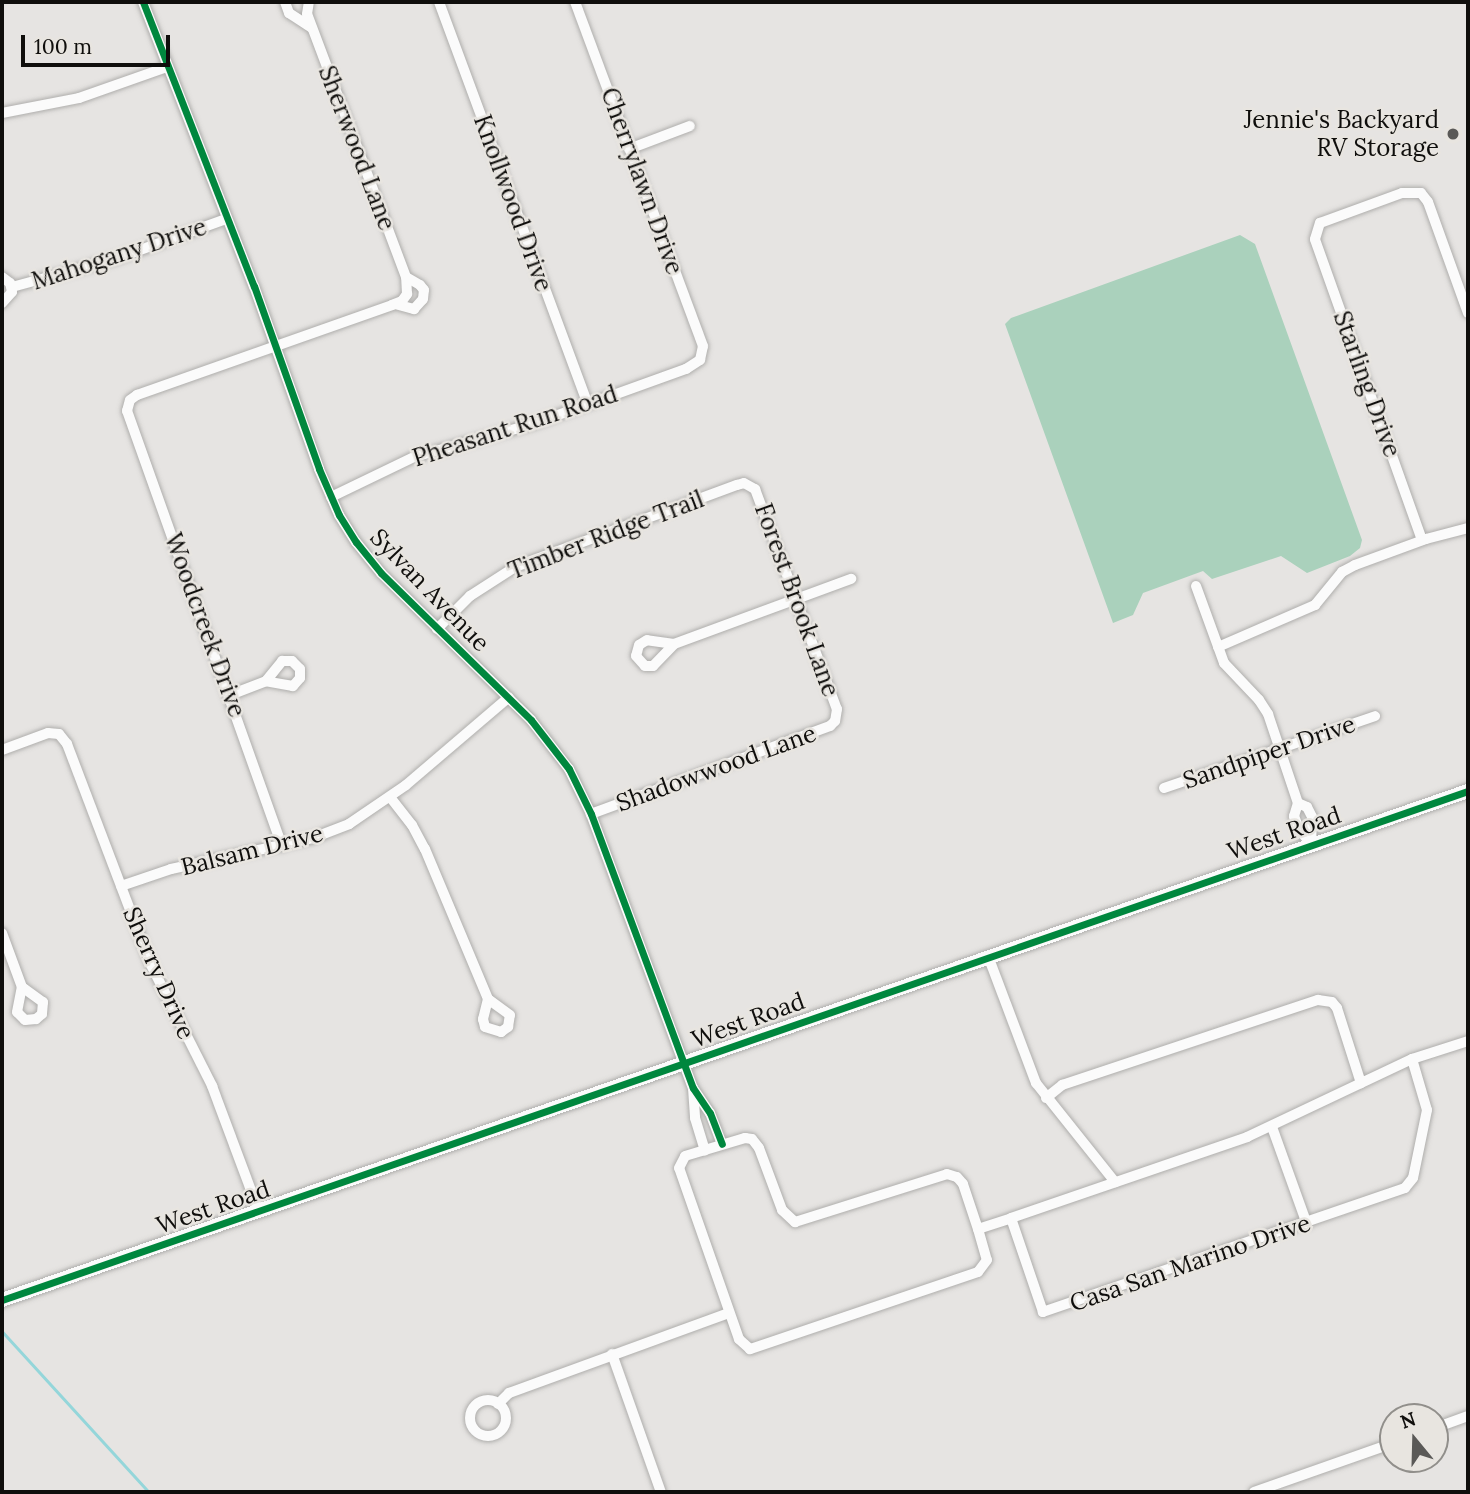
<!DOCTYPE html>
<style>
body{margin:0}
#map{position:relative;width:1470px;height:1494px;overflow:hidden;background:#e6e4e2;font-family:Lora,serif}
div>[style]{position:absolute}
.forest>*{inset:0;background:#aad1bc}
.stream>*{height:2.5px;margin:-1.25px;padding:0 1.25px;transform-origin:1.25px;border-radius:1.25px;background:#94d6da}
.roads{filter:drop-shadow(0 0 2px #afaeac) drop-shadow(0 0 2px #afaeac)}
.minor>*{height:10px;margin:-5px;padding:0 5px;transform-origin:5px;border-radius:5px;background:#fbfbfb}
.minor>.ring{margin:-5px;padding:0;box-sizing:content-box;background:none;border:10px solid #fbfbfb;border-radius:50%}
.tertiary>*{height:14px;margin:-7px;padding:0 7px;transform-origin:7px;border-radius:7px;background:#fbfbfb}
.cycleway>*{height:7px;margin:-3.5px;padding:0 3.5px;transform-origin:3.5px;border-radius:3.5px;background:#00873e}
.dots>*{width:19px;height:19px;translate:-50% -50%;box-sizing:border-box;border:4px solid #e8e5e0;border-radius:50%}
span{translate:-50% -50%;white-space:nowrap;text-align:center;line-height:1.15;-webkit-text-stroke:5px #e8e5e0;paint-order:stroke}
.poi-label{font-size:24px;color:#0f0e0c}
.right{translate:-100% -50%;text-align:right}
.street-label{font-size:24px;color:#0f0e0c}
.frame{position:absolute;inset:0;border:4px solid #0f0e0c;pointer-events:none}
.north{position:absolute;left:1379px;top:1403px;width:70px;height:70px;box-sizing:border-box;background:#e8e5e0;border:2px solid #918f8b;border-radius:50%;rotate:341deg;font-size:19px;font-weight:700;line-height:28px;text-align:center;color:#0f0e0c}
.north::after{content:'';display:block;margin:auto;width:24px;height:32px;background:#5a5957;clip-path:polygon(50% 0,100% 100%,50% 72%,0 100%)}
.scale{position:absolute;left:21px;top:35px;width:149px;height:32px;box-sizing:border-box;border:4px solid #0f0e0c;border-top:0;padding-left:9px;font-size:21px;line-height:24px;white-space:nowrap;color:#0f0e0c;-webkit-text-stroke:5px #e8e5e0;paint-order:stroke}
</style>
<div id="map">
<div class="forest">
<div style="clip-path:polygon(1240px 235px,1255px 244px,1362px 540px,1360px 548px,1350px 556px,1307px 573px,1281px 556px,1212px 579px,1203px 571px,1143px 593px,1133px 615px,1113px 623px,1005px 324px,1011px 318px)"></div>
</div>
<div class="stream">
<div style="left:2px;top:1331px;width:218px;rotate:47.6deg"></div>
</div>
<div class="roads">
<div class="minor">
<div style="left:143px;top:2px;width:305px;rotate:68.7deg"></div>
<div style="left:254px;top:286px;width:194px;rotate:70.4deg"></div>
<div style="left:319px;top:469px;width:50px;rotate:66.5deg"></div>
<div style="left:339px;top:515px;width:32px;rotate:58deg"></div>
<div style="left:356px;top:542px;width:40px;rotate:51deg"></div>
<div style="left:381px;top:573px;width:210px;rotate:44.4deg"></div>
<div style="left:531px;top:720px;width:62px;rotate:52.2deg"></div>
<div style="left:569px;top:769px;width:50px;rotate:63.9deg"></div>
<div style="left:591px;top:814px;width:292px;rotate:69.6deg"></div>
<div style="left:693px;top:1088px;width:30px;rotate:56deg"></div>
<div style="left:710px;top:1113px;width:33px;rotate:69deg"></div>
<div style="left:285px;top:2px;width:12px;rotate:70deg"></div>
<div style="left:289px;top:13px;width:27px;rotate:33deg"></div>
<div style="left:439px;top:2px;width:429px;rotate:69.7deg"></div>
<div style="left:2px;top:113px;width:78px;rotate:-11deg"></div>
<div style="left:79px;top:98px;width:93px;rotate:-19.4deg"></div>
<div style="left:629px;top:149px;width:65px;rotate:-20.7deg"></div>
<div style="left:2px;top:277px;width:10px;rotate:37deg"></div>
<div style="left:10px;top:283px;width:9px;rotate:77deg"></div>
<div style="left:12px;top:292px;width:15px;rotate:132deg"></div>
<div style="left:12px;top:287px;width:107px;rotate:-15.2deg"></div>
<div style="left:115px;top:259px;width:118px;rotate:-19.8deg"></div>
<div style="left:395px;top:304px;width:20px;rotate:15deg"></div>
<div style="left:414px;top:309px;width:13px;rotate:-48deg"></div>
<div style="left:423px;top:299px;width:9px;rotate:-84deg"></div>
<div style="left:424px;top:290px;width:6px;rotate:-129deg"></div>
<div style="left:420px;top:285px;width:16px;rotate:-150deg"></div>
<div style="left:331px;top:497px;width:92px;rotate:-25.7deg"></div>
<div style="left:414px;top:457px;width:123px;rotate:-15.5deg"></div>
<div style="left:533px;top:424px;width:163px;rotate:-19.8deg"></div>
<div style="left:686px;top:369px;width:17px;rotate:-33deg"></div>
<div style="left:700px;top:360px;width:14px;rotate:-78deg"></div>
<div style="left:703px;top:346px;width:367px;rotate:-110.4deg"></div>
<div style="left:1422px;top:540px;width:319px;rotate:-109.6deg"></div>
<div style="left:1315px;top:239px;width:17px;rotate:-73deg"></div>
<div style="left:1320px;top:223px;width:87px;rotate:-20.1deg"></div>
<div style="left:1402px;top:193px;width:19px"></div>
<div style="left:1421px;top:193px;width:11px;rotate:52deg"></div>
<div style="left:1428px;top:202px;width:118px;rotate:70.2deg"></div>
<div style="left:1196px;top:586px;width:82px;rotate:70deg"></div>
<div style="left:1224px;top:663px;width:51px;rotate:46.6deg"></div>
<div style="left:1259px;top:700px;width:17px;rotate:57deg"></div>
<div style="left:1268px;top:714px;width:94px;rotate:71.4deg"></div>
<div style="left:1298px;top:803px;width:14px;rotate:107deg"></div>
<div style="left:1294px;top:816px;width:14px;rotate:69deg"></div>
<div style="left:1299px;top:829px;width:19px;rotate:51deg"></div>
<div style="left:437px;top:629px;width:47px;rotate:-45deg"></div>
<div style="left:470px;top:596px;width:54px;rotate:-32.8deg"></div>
<div style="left:515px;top:567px;width:237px;rotate:-20.3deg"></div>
<div style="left:737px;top:485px;width:7px;rotate:-16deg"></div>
<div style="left:744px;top:483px;width:13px;rotate:29deg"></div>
<div style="left:755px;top:489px;width:235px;rotate:69.6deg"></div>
<div style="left:837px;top:709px;width:12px;rotate:99deg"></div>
<div style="left:835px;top:721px;width:7px;rotate:135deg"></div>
<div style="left:830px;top:726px;width:255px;rotate:159.8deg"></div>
<div style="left:674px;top:644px;width:27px;rotate:-172deg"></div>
<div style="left:647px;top:640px;width:9px;rotate:148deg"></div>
<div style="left:639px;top:645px;width:11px;rotate:105deg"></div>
<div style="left:636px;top:656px;width:13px;rotate:48deg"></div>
<div style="left:645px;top:666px;width:8px"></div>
<div style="left:653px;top:666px;width:30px;rotate:-46deg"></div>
<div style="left:674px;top:644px;width:189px;rotate:-20.2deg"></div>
<div style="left:1218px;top:647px;width:106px;rotate:-23.4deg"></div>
<div style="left:1315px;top:605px;width:43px;rotate:-50.7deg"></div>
<div style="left:1342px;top:572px;width:15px;rotate:-28deg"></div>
<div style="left:1355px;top:565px;width:76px;rotate:-20.1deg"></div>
<div style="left:1426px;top:539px;width:43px;rotate:-14.7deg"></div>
<div style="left:230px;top:695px;width:39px;rotate:-21deg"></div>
<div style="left:266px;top:681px;width:26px;rotate:-51deg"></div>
<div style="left:282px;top:661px;width:10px"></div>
<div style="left:292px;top:661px;width:11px;rotate:45deg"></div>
<div style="left:300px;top:669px;width:9px;rotate:90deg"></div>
<div style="left:300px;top:678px;width:11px;rotate:131deg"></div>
<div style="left:293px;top:686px;width:27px;rotate:-170deg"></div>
<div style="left:2px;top:750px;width:49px;rotate:-20.3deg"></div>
<div style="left:48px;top:733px;width:11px;rotate:5deg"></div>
<div style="left:59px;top:734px;width:13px;rotate:51deg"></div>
<div style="left:67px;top:744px;width:236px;rotate:69.2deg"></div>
<div style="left:151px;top:965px;width:136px;rotate:63.2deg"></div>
<div style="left:212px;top:1086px;width:134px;rotate:69.5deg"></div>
<div style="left:1164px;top:788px;width:223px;rotate:-18.8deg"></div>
<div style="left:390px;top:797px;width:36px;rotate:52deg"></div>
<div style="left:412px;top:825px;width:27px;rotate:62deg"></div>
<div style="left:425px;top:849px;width:163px;rotate:67.2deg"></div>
<div style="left:488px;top:999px;width:21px;rotate:104deg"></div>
<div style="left:483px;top:1019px;width:8px;rotate:76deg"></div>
<div style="left:485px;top:1027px;width:17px;rotate:17deg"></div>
<div style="left:501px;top:1032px;width:9px;rotate:-36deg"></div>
<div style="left:508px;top:1027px;width:12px;rotate:-81deg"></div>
<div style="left:510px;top:1015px;width:27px;rotate:-144deg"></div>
<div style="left:1298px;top:803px;width:10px;rotate:24deg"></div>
<div style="left:1307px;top:807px;width:11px;rotate:63deg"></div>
<div style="left:1312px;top:817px;width:27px;rotate:92deg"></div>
<div style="left:282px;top:846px;width:462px;rotate:-109.6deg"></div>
<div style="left:127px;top:411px;width:11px;rotate:-75deg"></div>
<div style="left:130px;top:400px;width:9px;rotate:-36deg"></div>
<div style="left:137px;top:395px;width:270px;rotate:-19.4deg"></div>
<div style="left:392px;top:305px;width:11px;rotate:-22deg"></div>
<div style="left:402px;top:301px;width:9px;rotate:-54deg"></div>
<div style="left:407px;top:294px;width:17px;rotate:-93deg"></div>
<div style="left:406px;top:277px;width:281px;rotate:-110.6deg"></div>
<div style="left:307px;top:14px;width:12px;rotate:-81deg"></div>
<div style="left:121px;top:886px;width:53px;rotate:-18.8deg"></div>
<div style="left:171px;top:869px;width:145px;rotate:-12.3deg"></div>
<div style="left:313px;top:838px;width:39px;rotate:-21deg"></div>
<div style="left:349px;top:824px;width:69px;rotate:-34.4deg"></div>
<div style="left:406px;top:785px;width:135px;rotate:-40.5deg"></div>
<div style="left:2px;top:933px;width:58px;rotate:69.7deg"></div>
<div style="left:22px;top:987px;width:26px;rotate:36deg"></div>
<div style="left:43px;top:1002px;width:12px;rotate:95deg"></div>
<div style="left:42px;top:1014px;width:8px;rotate:140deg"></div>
<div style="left:36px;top:1019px;width:11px;rotate:175deg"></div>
<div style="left:25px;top:1020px;width:11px;rotate:-135deg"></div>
<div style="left:17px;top:1012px;width:25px;rotate:-79deg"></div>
<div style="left:988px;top:956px;width:136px;rotate:69.3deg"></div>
<div style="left:1036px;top:1083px;width:127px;rotate:51.4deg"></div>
<div style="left:1412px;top:1059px;width:53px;rotate:73.6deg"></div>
<div style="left:1427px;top:1110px;width:69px;rotate:101.6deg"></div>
<div style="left:1413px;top:1178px;width:13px;rotate:129deg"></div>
<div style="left:1405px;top:1188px;width:383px;rotate:161.1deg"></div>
<div style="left:1043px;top:1312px;width:99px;rotate:-108.8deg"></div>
<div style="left:1011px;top:1218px;width:250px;rotate:-18.9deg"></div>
<div style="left:1247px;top:1137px;width:183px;rotate:-25.3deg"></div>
<div style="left:1412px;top:1059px;width:59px;rotate:-17.8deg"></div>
<div style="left:693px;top:1088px;width:30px;rotate:86deg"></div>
<div style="left:695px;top:1118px;width:34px;rotate:73deg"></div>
<div style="left:1046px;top:1098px;width:21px;rotate:-39deg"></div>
<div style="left:1062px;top:1085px;width:270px;rotate:-18.4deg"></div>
<div style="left:1318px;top:1000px;width:14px;rotate:8deg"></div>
<div style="left:1332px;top:1002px;width:8px;rotate:50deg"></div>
<div style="left:1337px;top:1008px;width:79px;rotate:72.3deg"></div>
<div style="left:1272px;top:1127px;width:103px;rotate:70.2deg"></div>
<div style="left:978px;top:1229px;width:32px;rotate:74deg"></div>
<div style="left:987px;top:1260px;width:15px;rotate:127deg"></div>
<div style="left:978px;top:1272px;width:241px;rotate:161.3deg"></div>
<div style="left:750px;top:1349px;width:15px;rotate:-138deg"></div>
<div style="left:739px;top:1339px;width:181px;rotate:-109.3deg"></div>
<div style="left:679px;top:1168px;width:13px;rotate:-63deg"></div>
<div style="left:685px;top:1156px;width:63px;rotate:-16.7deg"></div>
<div style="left:745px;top:1138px;width:7px;rotate:8deg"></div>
<div style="left:752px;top:1139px;width:11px;rotate:52deg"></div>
<div style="left:759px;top:1148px;width:66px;rotate:69.6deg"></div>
<div style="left:782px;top:1210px;width:18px;rotate:43deg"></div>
<div style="left:795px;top:1222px;width:159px;rotate:-17.5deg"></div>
<div style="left:947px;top:1174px;width:10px;rotate:17deg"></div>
<div style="left:957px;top:1177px;width:9px;rotate:49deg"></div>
<div style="left:963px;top:1184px;width:47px;rotate:71.6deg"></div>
<div style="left:978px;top:1229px;width:35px;rotate:-18deg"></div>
<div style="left:612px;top:1354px;width:146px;rotate:70.5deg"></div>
<div class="ring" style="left:470px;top:1400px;width:26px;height:26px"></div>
<div style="left:498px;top:1404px;width:16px;rotate:-45deg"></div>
<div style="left:509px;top:1393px;width:234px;rotate:-20deg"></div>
<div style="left:1435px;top:1428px;width:35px;rotate:-20deg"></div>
<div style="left:1254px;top:1492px;width:147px;rotate:-19.4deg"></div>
</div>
<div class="tertiary">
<div style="left:2px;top:1300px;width:1552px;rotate:-19.15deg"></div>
</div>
</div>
<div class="cycleway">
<div style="left:143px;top:2px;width:305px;rotate:68.7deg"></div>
<div style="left:254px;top:286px;width:194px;rotate:70.4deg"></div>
<div style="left:319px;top:469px;width:50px;rotate:66.5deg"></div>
<div style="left:339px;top:515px;width:32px;rotate:58deg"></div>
<div style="left:356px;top:542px;width:40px;rotate:51deg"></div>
<div style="left:381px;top:573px;width:210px;rotate:44.4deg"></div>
<div style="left:531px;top:720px;width:62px;rotate:52.2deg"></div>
<div style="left:569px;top:769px;width:50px;rotate:63.9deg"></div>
<div style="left:591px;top:814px;width:292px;rotate:69.6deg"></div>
<div style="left:693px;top:1088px;width:30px;rotate:56deg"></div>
<div style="left:710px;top:1113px;width:33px;rotate:69deg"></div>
<div style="left:2px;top:1300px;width:1552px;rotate:-19.15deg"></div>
</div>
<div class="dots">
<div style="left:1453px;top:134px;background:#5a5957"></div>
</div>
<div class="poi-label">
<span class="right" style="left:1439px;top:134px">Jennie's Backyard<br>RV Storage</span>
</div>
<div class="street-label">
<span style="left:357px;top:148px;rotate:69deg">Sherwood Lane</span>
<span style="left:642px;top:181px;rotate:70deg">Cherrylawn Drive</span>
<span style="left:513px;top:203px;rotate:70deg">Knollwood Drive</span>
<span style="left:119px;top:254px;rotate:-18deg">Mahogany Drive</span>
<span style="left:1367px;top:384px;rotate:70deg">Starling Drive</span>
<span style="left:515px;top:426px;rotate:-18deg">Pheasant Run Road</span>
<span style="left:606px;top:535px;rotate:-21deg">Timber Ridge Trail</span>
<span style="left:430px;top:590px;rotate:46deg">Sylvan Avenue</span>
<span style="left:797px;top:600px;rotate:70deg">Forest Brook Lane</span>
<span style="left:205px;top:625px;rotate:70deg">Woodcreek Drive</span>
<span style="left:1269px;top:752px;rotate:-19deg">Sandpiper Drive</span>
<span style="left:716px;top:768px;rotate:-20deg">Shadowwood Lane</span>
<span style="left:1284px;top:833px;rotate:-19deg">West Road</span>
<span style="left:252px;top:850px;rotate:-14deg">Balsam Drive</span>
<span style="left:159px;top:973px;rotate:66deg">Sherry Drive</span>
<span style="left:748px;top:1020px;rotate:-20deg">West Road</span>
<span style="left:213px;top:1207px;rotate:-19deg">West Road</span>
<span style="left:1190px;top:1263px;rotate:-19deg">Casa San Marino Drive</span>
</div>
<div class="frame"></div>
<div class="north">N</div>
<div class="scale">100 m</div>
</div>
